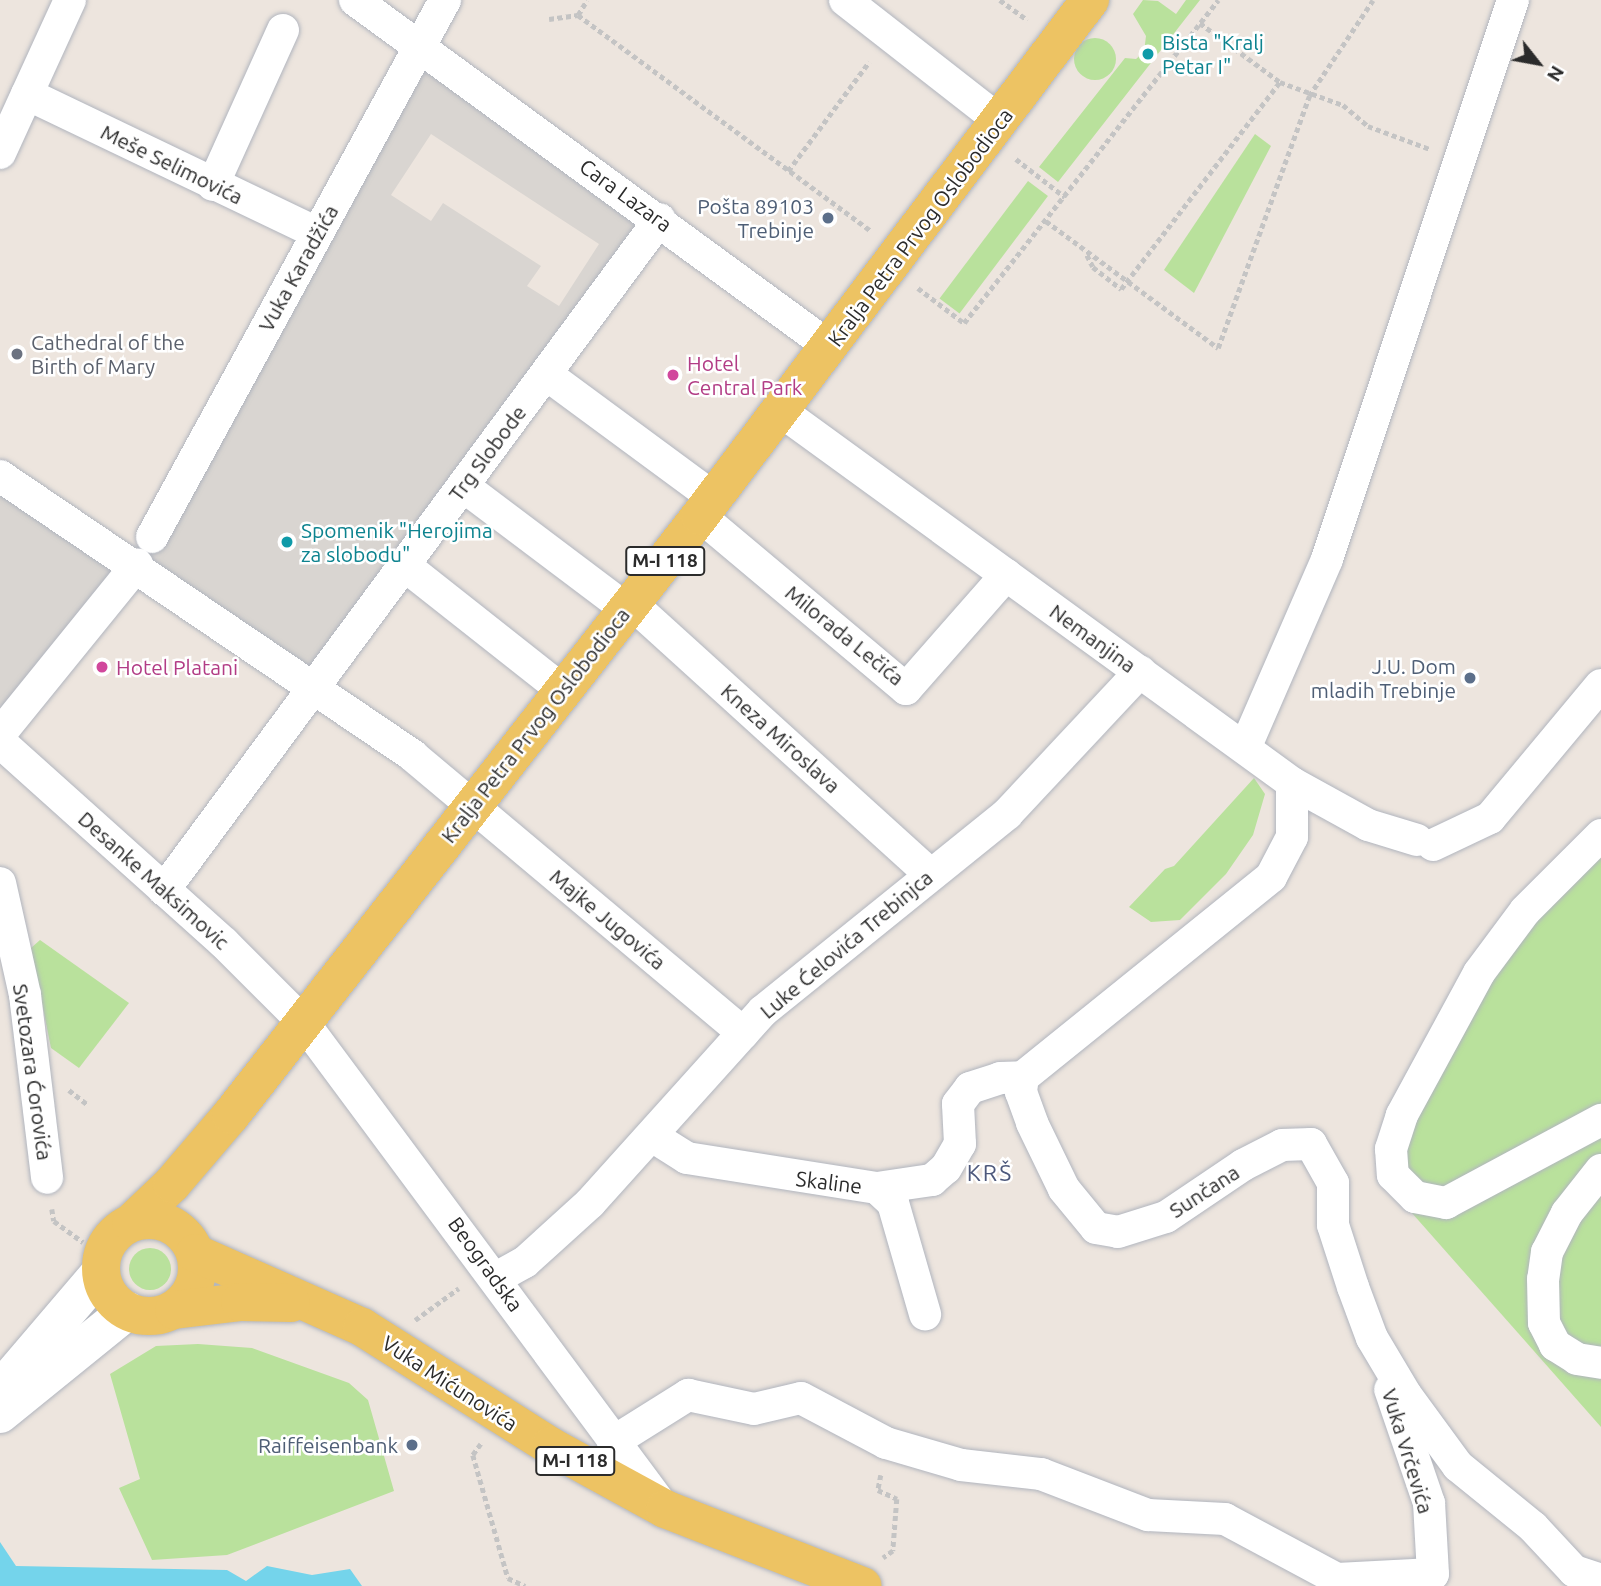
<!DOCTYPE html>
<meta charset="utf-8">
<style>
body{margin:0}
#map{position:relative;width:1601px;height:1586px;overflow:hidden;background:#ede5de;font-family:Ubuntu,sans-serif}
div>[style]{position:absolute}
.green>*{inset:0;background:#b9e19c;transform-origin:0 0}
.round{border-radius:50%}
.plaza>*{inset:0;background:#d9d5d1}
.water>*{inset:0;background:#74d4eb}
.path>*{height:4.5px;margin-top:-2.25px;transform-origin:0;background:repeating-linear-gradient(90deg,#c4c4c4 0 5px,transparent 0 8.5px)}
.roads{filter:drop-shadow(0 0 2px #b1b5be) drop-shadow(0 0 2px #b1b5be)}
.street>*{height:32px;margin:-16px;padding:0 16px;transform-origin:16px;border-radius:16px;background:#fff}
.secondary>*{height:38px;margin:-19px;padding:0 19px;transform-origin:19px;border-radius:19px;background:#fff}
.primary>*{height:38px;margin:-19px;padding:0 19px;transform-origin:19px;border-radius:19px;background:#edc363}
.primary>.ring{margin:-19px;padding:0;box-sizing:content-box;background:none;border:38px solid #edc363;border-radius:50%}
.dots>*{width:19px;height:19px;translate:-50% -50%;box-sizing:border-box;border:4px solid #fff;border-radius:50%}
span{translate:-50% -50%;white-space:nowrap;text-align:center;line-height:1.15;-webkit-text-stroke:5px #fff;paint-order:stroke}
.shield-label span{padding:2px 5px;background:#fff;border:2px solid;border-radius:5px;-webkit-text-stroke-width:0}
.shield-label{font-size:19px;color:#2b2b2b;font-weight:700}
.culture-label{font-size:21px;color:#0d838f}
.left{translate:0 -50%;text-align:left}
.street-label{font-size:21px;color:#2b2b2b}
.service-label{font-size:21px;color:#4e5e75}
.right{translate:-100% -50%;text-align:right}
.worship-label{font-size:21px;color:#5b616d}
.hotel-label{font-size:21px;color:#b23c85}
.neighbourhood-label{font-size:23px;color:#4d587b;letter-spacing:2px}
.north{position:absolute;left:1503px;top:28px;width:70px;height:70px;-webkit-text-stroke:5px #fff;paint-order:stroke;rotate:121deg;font-size:19px;font-weight:700;line-height:28px;text-align:center;color:#2b2b2b}
.north::after{content:'';display:block;margin:auto;width:24px;height:32px;background:#2b2b2b;clip-path:polygon(50% 0,100% 100%,50% 72%,0 100%)}
</style>
<div id="map">
<div class="green">
<div style="clip-path:polygon(1143px 0,1158px 1px,1176px 14px,1186px 0,1200px 0,1058px 182px,1039px 167px,1125px 58px,1136px 59px,1144px 52px,1146px 36px,1133px 14px)"></div>
<div class="round" style="left:1074px;top:38px;width:42px;height:42px"></div>
<div style="clip-path:polygon(1255px 134px,1271px 146px,1194px 293px,1164px 270px)"></div>
<div style="left:1028px;top:181px;width:25px;height:147px;rotate:37deg"></div>
<div style="clip-path:polygon(1254px 778px,1265px 794px,1253px 835px,1226px 874px,1180px 920px,1151px 922px,1129px 907px,1165px 869px,1174px 866px)"></div>
<div style="clip-path:polygon(1601px 845px,1601px 1427px,1381px 1178px,1485px 975px)"></div>
<div style="clip-path:polygon(40px 940px,129px 1003px,79px 1068px,51px 1048px,31px 948px)"></div>
<div class="round" style="left:129px;top:1248px;width:42px;height:42px"></div>
<div style="clip-path:polygon(198px 1344px,252px 1348px,349px 1383px,368px 1400px,394px 1491px,227px 1555px,152px 1560px,119px 1488px,140px 1479px,110px 1374px,156px 1346px)"></div>
</div>
<div class="plaza">
<div style="clip-path:polygon(evenodd,420px 47px,660px 219px,313px 688px,137px 565px,0 734px,0 476px,137px 565px,420px 47px,431px 134px,599px 244px,559px 306px,527px 286px,541px 266px,443px 203px,431px 221px,391px 195px,431px 134px)"></div>
</div>
<div class="water">
<div style="clip-path:polygon(0 1542px,16px 1566px,227px 1570px,246px 1581px,267px 1566px,312px 1575px,350px 1569px,362px 1586px,0 1586px)"></div>
</div>
<div class="path">
<div style="left:1000px;top:0;width:34px;rotate:36deg"></div>
<div style="left:578px;top:15px;width:17px;rotate:-59deg"></div>
<div style="left:549px;top:19px;width:29px;rotate:-8deg"></div>
<div style="left:578px;top:15px;width:363px;rotate:36.4deg"></div>
<div style="left:1200px;top:23px;width:99px;rotate:36.4deg"></div>
<div style="left:1280px;top:82px;width:67px;rotate:20.1deg"></div>
<div style="left:1343px;top:105px;width:33px;rotate:40deg"></div>
<div style="left:1368px;top:126px;width:66px;rotate:20.4deg"></div>
<div style="left:1016px;top:159px;width:62px;rotate:37.8deg"></div>
<div style="left:788px;top:171px;width:136px;rotate:-53.4deg"></div>
<div style="left:1046px;top:221px;width:214px;rotate:36.4deg"></div>
<div style="left:1218px;top:348px;width:268px;rotate:-70.1deg"></div>
<div style="left:1309px;top:96px;width:115px;rotate:-56.3deg"></div>
<div style="left:1087px;top:255px;width:13px;rotate:63deg"></div>
<div style="left:1093px;top:267px;width:36px;rotate:38deg"></div>
<div style="left:1121px;top:289px;width:261px;rotate:-52.5deg"></div>
<div style="left:918px;top:288px;width:58px;rotate:37.3deg"></div>
<div style="left:964px;top:323px;width:411px;rotate:-51.8deg"></div>
<div style="left:69px;top:1090px;width:24px;rotate:38deg"></div>
<div style="left:52px;top:1209px;width:12px;rotate:81deg"></div>
<div style="left:54px;top:1221px;width:36px;rotate:36deg"></div>
<div style="left:415px;top:1320px;width:54px;rotate:-36deg"></div>
<div style="left:481px;top:1444px;width:14px;rotate:126deg"></div>
<div style="left:473px;top:1455px;width:128px;rotate:74.1deg"></div>
<div style="left:508px;top:1578px;width:19px;rotate:25deg"></div>
<div style="left:881px;top:1475px;width:15px;rotate:101deg"></div>
<div style="left:878px;top:1490px;width:21px;rotate:25deg"></div>
<div style="left:897px;top:1499px;width:52px;rotate:94.4deg"></div>
<div style="left:893px;top:1551px;width:12px;rotate:145deg"></div>
</div>
<div class="roads">
<div class="street">
<div style="left:355px;top:0;width:588px;rotate:36.15deg"></div>
<div style="left:845px;top:0;width:197px;rotate:38deg"></div>
<div style="left:27px;top:94px;width:322px;rotate:25.6deg"></div>
<div style="left:0;top:153px;width:168px;rotate:-65.4deg"></div>
<div style="left:213px;top:185px;width:170px;rotate:-65.7deg"></div>
<div style="left:546px;top:374px;width:209px;rotate:36.4deg"></div>
<div style="left:782px;top:412px;width:631px;rotate:36.03deg"></div>
<div style="left:1292px;top:783px;width:87px;rotate:28.9deg"></div>
<div style="left:1368px;top:825px;width:51px;rotate:17deg"></div>
<div style="left:0;top:476px;width:499px;rotate:34.1deg"></div>
<div style="left:413px;top:756px;width:431px;rotate:40deg"></div>
<div style="left:463px;top:486px;width:204px;rotate:37deg"></div>
<div style="left:700px;top:516px;width:269px;rotate:40deg"></div>
<div style="left:906px;top:689px;width:152px;rotate:-48.7deg"></div>
<div style="left:152px;top:537px;width:612px;rotate:-61.38deg"></div>
<div style="left:404px;top:565px;width:201px;rotate:38.3deg"></div>
<div style="left:631px;top:603px;width:404px;rotate:42.2deg"></div>
<div style="left:0;top:734px;width:218px;rotate:-51deg"></div>
<div style="left:0;top:742px;width:301px;rotate:41.9deg"></div>
<div style="left:224px;top:943px;width:112px;rotate:45deg"></div>
<div style="left:303px;top:1022px;width:600px;rotate:53.4deg"></div>
<div style="left:1245px;top:748px;width:206px;rotate:-66.5deg"></div>
<div style="left:1327px;top:559px;width:589px;rotate:-71.6deg"></div>
<div style="left:1292px;top:783px;width:54px;rotate:90deg"></div>
<div style="left:1292px;top:837px;width:45px;rotate:117.7deg"></div>
<div style="left:1271px;top:877px;width:319px;rotate:141.1deg"></div>
<div style="left:1023px;top:1077px;width:15px;rotate:98deg"></div>
<div style="left:1021px;top:1092px;width:33px;rotate:70deg"></div>
<div style="left:1032px;top:1123px;width:73px;rotate:64.1deg"></div>
<div style="left:1064px;top:1189px;width:50px;rotate:50.6deg"></div>
<div style="left:1096px;top:1228px;width:22px;rotate:10deg"></div>
<div style="left:1118px;top:1232px;width:50px;rotate:-17.4deg"></div>
<div style="left:1166px;top:1217px;width:93px;rotate:-34deg"></div>
<div style="left:1243px;top:1165px;width:44px;rotate:-27.1deg"></div>
<div style="left:1282px;top:1145px;width:29px;rotate:-2deg"></div>
<div style="left:1311px;top:1144px;width:45px;rotate:60.6deg"></div>
<div style="left:1333px;top:1183px;width:42px;rotate:90deg"></div>
<div style="left:1333px;top:1225px;width:65px;rotate:72.1deg"></div>
<div style="left:1353px;top:1287px;width:54px;rotate:69.6deg"></div>
<div style="left:1372px;top:1338px;width:66px;rotate:59.2deg"></div>
<div style="left:1406px;top:1395px;width:88px;rotate:53.8deg"></div>
<div style="left:1458px;top:1466px;width:97px;rotate:39.1deg"></div>
<div style="left:1533px;top:1527px;width:60px;rotate:47deg"></div>
<div style="left:1574px;top:1571px;width:28px;rotate:18deg"></div>
<div style="left:1601px;top:835px;width:107px;rotate:135deg"></div>
<div style="left:1525px;top:911px;width:77px;rotate:126.6deg"></div>
<div style="left:1479px;top:973px;width:162px;rotate:118.5deg"></div>
<div style="left:1402px;top:1115px;width:36px;rotate:108deg"></div>
<div style="left:1391px;top:1149px;width:26px;rotate:86deg"></div>
<div style="left:1393px;top:1175px;width:31px;rotate:45deg"></div>
<div style="left:1415px;top:1197px;width:32px;rotate:11deg"></div>
<div style="left:1446px;top:1203px;width:176px;rotate:-28.2deg"></div>
<div style="left:1433px;top:845px;width:63px;rotate:-25.3deg"></div>
<div style="left:1490px;top:818px;width:173px;rotate:-50.2deg"></div>
<div style="left:0;top:883px;width:115px;rotate:77.4deg"></div>
<div style="left:25px;top:995px;width:184px;rotate:83.1deg"></div>
<div style="left:164px;top:890px;width:834px;rotate:-53.53deg"></div>
<div style="left:652px;top:1136px;width:41px;rotate:32.2deg"></div>
<div style="left:687px;top:1158px;width:192px;rotate:9deg"></div>
<div style="left:877px;top:1188px;width:22px;rotate:43deg"></div>
<div style="left:893px;top:1203px;width:116px;rotate:73.9deg"></div>
<div style="left:1601px;top:1170px;width:55px;rotate:128.3deg"></div>
<div style="left:1567px;top:1213px;width:44px;rotate:117.1deg"></div>
<div style="left:1547px;top:1252px;width:27px;rotate:98deg"></div>
<div style="left:1543px;top:1279px;width:44px;rotate:88.7deg"></div>
<div style="left:1544px;top:1323px;width:25px;rotate:63deg"></div>
<div style="left:1555px;top:1345px;width:26px;rotate:32deg"></div>
<div style="left:1577px;top:1359px;width:24px;rotate:9deg"></div>
<div style="left:877px;top:1188px;width:56px;rotate:-8.3deg"></div>
<div style="left:932px;top:1180px;width:18px;rotate:-41deg"></div>
<div style="left:946px;top:1168px;width:28px;rotate:-60deg"></div>
<div style="left:960px;top:1144px;width:40px;rotate:-92.9deg"></div>
<div style="left:958px;top:1104px;width:20px;rotate:-53deg"></div>
<div style="left:970px;top:1088px;width:32px;rotate:-18deg"></div>
<div style="left:1000px;top:1078px;width:23px;rotate:-2deg"></div>
<div style="left:496px;top:1278px;width:33px;rotate:-29deg"></div>
<div style="left:525px;top:1262px;width:88px;rotate:-42.2deg"></div>
<div style="left:590px;top:1203px;width:258px;rotate:-48deg"></div>
<div style="left:763px;top:1011px;width:314px;rotate:-38.9deg"></div>
<div style="left:1007px;top:814px;width:195px;rotate:-46.9deg"></div>
<div style="left:613px;top:1442px;width:89px;rotate:-32.1deg"></div>
<div style="left:688px;top:1395px;width:67px;rotate:12deg"></div>
<div style="left:754px;top:1409px;width:48px;rotate:-13.2deg"></div>
<div style="left:801px;top:1398px;width:96px;rotate:27.9deg"></div>
<div style="left:886px;top:1443px;width:78px;rotate:16.3deg"></div>
<div style="left:961px;top:1465px;width:81px;rotate:6.4deg"></div>
<div style="left:1041px;top:1474px;width:115px;rotate:21deg"></div>
<div style="left:1148px;top:1515px;width:77px;rotate:3deg"></div>
<div style="left:1225px;top:1519px;width:127px;rotate:28.2deg"></div>
<div style="left:1337px;top:1579px;width:96px;rotate:-3deg"></div>
<div style="left:1433px;top:1574px;width:71px;rotate:-93.2deg"></div>
<div style="left:1429px;top:1503px;width:120px;rotate:-108.9deg"></div>
</div>
<div class="secondary">
<div style="left:0;top:1390px;width:154px;rotate:-49.5deg"></div>
<div style="left:0;top:1414px;width:164px;rotate:-39deg"></div>
</div>
<div class="primary">
<div class="ring" style="left:101px;top:1220px;width:58px;height:58px"></div>
<div style="left:131px;top:1223px;width:57px;rotate:-43.6deg"></div>
<div style="left:172px;top:1184px;width:91px;rotate:-49.5deg"></div>
<div style="left:231px;top:1115px;width:761px;rotate:-51.94deg"></div>
<div style="left:700px;top:516px;width:647px;rotate:-52.92deg"></div>
<div style="left:195px;top:1253px;width:183px;rotate:23.9deg"></div>
<div style="left:362px;top:1327px;width:222px;rotate:32.3deg"></div>
<div style="left:550px;top:1446px;width:131px;rotate:28.7deg"></div>
<div style="left:665px;top:1509px;width:212px;rotate:21.3deg"></div>
<div style="left:174px;top:1310px;width:66px;rotate:-6.9deg"></div>
<div style="left:240px;top:1302px;width:51px;rotate:1.1deg"></div>
</div>
</div>
<div class="dots">
<div style="left:1148px;top:54px;background:#0f9aa8"></div>
<div style="left:828px;top:218px;background:#5c6f8a"></div>
<div style="left:17px;top:354px;background:#6b7280"></div>
<div style="left:673px;top:375px;background:#d1479c"></div>
<div style="left:287px;top:542px;background:#0f9aa8"></div>
<div style="left:102px;top:667px;background:#d1479c"></div>
<div style="left:1470px;top:678px;background:#5c6f8a"></div>
<div style="left:412px;top:1445px;background:#5c6f8a"></div>
</div>
<div class="shield-label">
<span style="left:665px;top:561px">M-I 118</span>
<span style="left:575px;top:1461px">M-I 118</span>
</div>
<div class="culture-label">
<span class="left" style="left:1162px;top:54px">Bista "Kralj<br>Petar I"</span>
<span class="left" style="left:301px;top:542px">Spomenik "Herojima<br>za slobodu"</span>
</div>
<div class="street-label">
<span style="left:172px;top:164px;rotate:26deg">Meše Selimovića</span>
<span style="left:626px;top:195px;rotate:36deg">Cara Lazara</span>
<span style="left:920px;top:227px;rotate:-53deg">Kralja Petra Prvog Oslobodioca</span>
<span style="left:298px;top:268px;rotate:-61deg">Vuka Karadžića</span>
<span style="left:487px;top:453px;rotate:-53deg">Trg Slobode</span>
<span style="left:845px;top:635px;rotate:39deg">Milorada Lečića</span>
<span style="left:1093px;top:638px;rotate:36deg">Nemanjina</span>
<span style="left:535px;top:725px;rotate:-52deg">Kralja Petra Prvog Oslobodioca</span>
<span style="left:781px;top:738px;rotate:42deg">Kneza Miroslava</span>
<span style="left:154px;top:880px;rotate:42deg">Desanke Maksimovic</span>
<span style="left:608px;top:919px;rotate:40deg">Majke Jugovića</span>
<span style="left:846px;top:944px;rotate:-40deg">Luke Ćelovića Trebinjca</span>
<span style="left:33px;top:1072px;rotate:82deg">Svetozara Ćorovića</span>
<span style="left:829px;top:1182px;rotate:7deg">Skaline</span>
<span style="left:1204px;top:1191px;rotate:-33deg">Sunčana</span>
<span style="left:486px;top:1264px;rotate:54deg">Beogradska</span>
<span style="left:450px;top:1383px;rotate:33deg">Vuka Mićunovića</span>
<span style="left:1408px;top:1451px;rotate:73deg">Vuka Vrčevića</span>
</div>
<div class="service-label">
<span class="right" style="left:814px;top:218px">Pošta 89103<br>Trebinje</span>
<span class="right" style="left:1456px;top:678px">J.U. Dom<br>mladih Trebinje</span>
<span class="right" style="left:398px;top:1445px">Raiffeisenbank</span>
</div>
<div class="worship-label">
<span class="left" style="left:31px;top:354px">Cathedral of the<br>Birth of Mary</span>
</div>
<div class="hotel-label">
<span class="left" style="left:687px;top:375px">Hotel<br>Central Park</span>
<span class="left" style="left:116px;top:667px">Hotel Platani</span>
</div>
<div class="neighbourhood-label">
<span style="left:990px;top:1173px">KRŠ</span>
</div>
<div class="north">N</div>
</div>
